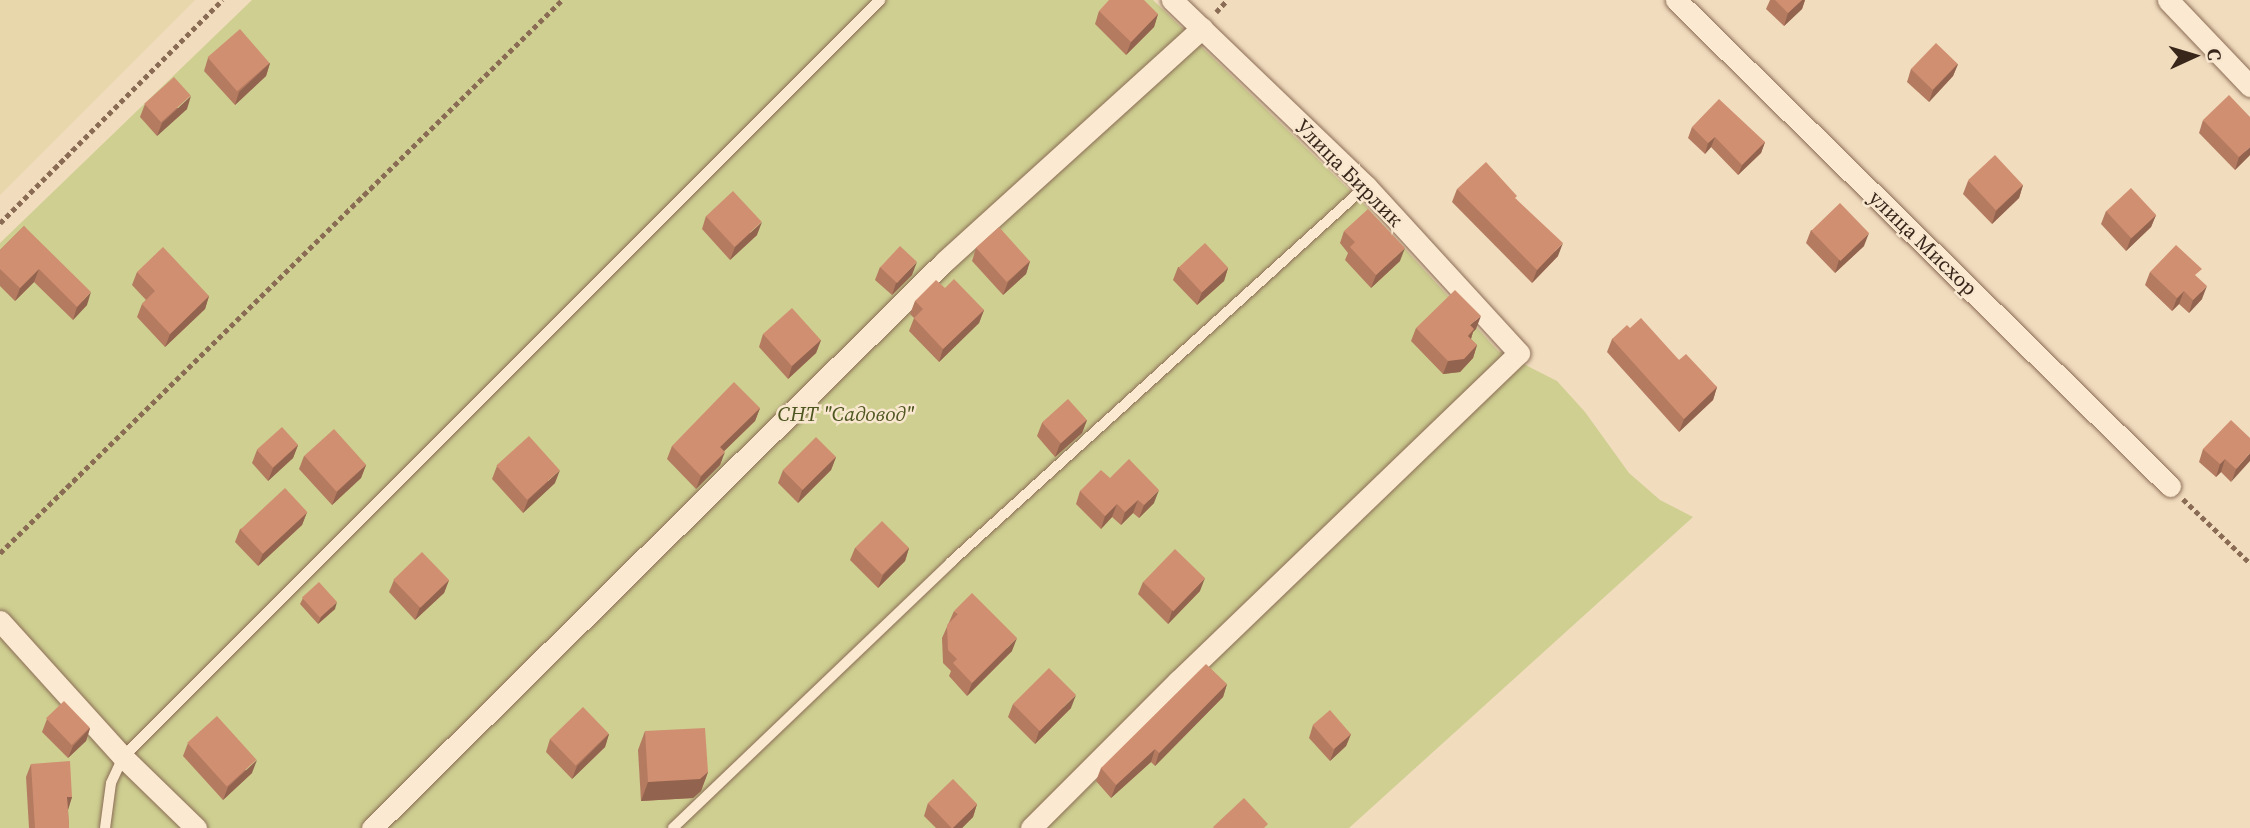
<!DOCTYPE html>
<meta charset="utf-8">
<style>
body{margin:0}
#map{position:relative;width:2250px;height:828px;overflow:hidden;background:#f1dcbe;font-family:"Source Serif 4",serif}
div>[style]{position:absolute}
.farmland>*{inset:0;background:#e7d7ab}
.green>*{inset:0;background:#cecf91}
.path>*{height:4.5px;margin-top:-2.25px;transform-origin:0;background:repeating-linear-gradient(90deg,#8a6c55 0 5px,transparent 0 8.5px)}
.roads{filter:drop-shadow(0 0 2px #8a6c55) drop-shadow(0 0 2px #8a6c55)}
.service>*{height:10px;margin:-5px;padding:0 5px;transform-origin:5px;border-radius:5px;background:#fbead1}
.minor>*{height:21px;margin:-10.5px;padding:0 10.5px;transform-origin:10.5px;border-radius:10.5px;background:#fbead1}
.wall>*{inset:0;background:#b47b61}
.shaded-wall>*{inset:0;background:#92644f}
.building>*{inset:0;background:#d18f71;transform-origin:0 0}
span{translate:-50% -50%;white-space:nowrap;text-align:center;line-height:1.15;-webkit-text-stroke:5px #f8e7ce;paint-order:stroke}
.street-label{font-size:21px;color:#38261b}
.park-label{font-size:21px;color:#4e5620;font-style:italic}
.north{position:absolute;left:2159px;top:21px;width:70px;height:70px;-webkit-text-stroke:5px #f8e7ce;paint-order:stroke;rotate:86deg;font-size:19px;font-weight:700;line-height:28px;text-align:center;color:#38261b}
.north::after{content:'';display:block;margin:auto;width:24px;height:32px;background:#38261b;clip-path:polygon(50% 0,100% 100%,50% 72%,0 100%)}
</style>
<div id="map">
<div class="farmland">
<div style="clip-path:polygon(0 0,195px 0,0 195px)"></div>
</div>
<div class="green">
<div style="clip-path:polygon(252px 0,1153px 0,1365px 205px,1498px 351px,1557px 381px,1585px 412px,1629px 473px,1660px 500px,1693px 517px,1349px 828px,0 828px,0 243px)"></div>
</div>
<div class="path">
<div style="left:1216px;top:12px;width:16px;rotate:-47deg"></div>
<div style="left:0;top:223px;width:315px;rotate:-45.1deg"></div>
<div style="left:2183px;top:499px;width:93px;rotate:43.7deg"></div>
<div style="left:0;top:553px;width:788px;rotate:-44.54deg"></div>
</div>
<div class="roads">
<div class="service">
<div style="left:105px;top:828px;width:45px;rotate:-82.4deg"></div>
<div style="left:111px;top:783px;width:29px;rotate:-65deg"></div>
<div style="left:123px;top:757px;width:1071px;rotate:-45deg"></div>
<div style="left:673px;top:828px;width:385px;rotate:-43.7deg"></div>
<div style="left:951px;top:562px;width:560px;rotate:-42.18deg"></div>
</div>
<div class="minor">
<div style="left:1676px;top:0;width:693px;rotate:44.53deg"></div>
<div style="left:2168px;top:0;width:119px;rotate:46.4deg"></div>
<div style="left:0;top:621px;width:183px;rotate:47.9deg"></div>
<div style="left:123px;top:757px;width:102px;rotate:44.2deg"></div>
<div style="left:372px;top:828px;width:806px;rotate:-44.7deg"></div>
<div style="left:945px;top:261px;width:347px;rotate:-42.2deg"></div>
<div style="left:1031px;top:828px;width:208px;rotate:-45deg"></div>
<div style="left:1178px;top:681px;width:473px;rotate:-43.9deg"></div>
<div style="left:1519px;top:353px;width:226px;rotate:-132.5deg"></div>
<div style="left:1366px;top:186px;width:269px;rotate:-136.2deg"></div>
</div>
</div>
<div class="wall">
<div style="clip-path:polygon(1770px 0,1805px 0,1802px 9px,1784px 26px,1766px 9px)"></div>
<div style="clip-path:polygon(1099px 11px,1158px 14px,1154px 27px,1126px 55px,1095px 24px)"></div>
<div style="clip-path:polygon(208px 58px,270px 63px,266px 76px,235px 105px,204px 71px)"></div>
<div style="clip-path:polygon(1958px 64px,1953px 76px,1929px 102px,1907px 82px,1911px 69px)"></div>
<div style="clip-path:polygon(145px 104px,187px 109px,157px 136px,140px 117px)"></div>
<div style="clip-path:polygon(2203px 120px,2250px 155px,2235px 170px,2199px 133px)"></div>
<div style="clip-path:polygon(1692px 127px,1765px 142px,1761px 153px,1738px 175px,1711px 147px,1705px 154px,1688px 138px)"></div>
<div style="clip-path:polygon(1968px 181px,2023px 185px,2019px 198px,1992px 224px,1963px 194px)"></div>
<div style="clip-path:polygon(1457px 189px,1516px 199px,1558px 256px,1532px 283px,1452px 202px)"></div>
<div style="clip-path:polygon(2106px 211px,2156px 215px,2151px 227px,2126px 251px,2101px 224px)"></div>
<div style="clip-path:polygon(706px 216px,757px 235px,730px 260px,702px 229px)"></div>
<div style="clip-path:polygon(24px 226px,87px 305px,73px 320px,34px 282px,15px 301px,0 286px,0 250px)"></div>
<div style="clip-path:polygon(1811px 230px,1864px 246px,1835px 273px,1806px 243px)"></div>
<div style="clip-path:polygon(1344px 231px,1400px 261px,1371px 288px,1345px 260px,1348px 253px,1340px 243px)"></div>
<div style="clip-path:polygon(976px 248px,1030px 261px,1026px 274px,1003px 295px,972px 261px)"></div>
<div style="clip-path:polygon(880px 267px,912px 275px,892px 295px,875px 280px)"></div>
<div style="clip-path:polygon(1178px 267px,1228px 268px,1224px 281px,1197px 305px,1173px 280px)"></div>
<div style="clip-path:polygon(137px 272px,209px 296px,205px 309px,165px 347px,137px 317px,142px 304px,146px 300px,132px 285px)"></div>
<div style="clip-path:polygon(2150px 272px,2198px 278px,2202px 299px,2189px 313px,2179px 304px,2172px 311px,2145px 285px)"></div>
<div style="clip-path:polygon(945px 288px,984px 310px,979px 323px,939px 362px,909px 331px,914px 318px,910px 314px,915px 301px)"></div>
<div style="clip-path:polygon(1416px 328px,1476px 329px,1473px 332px,1471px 339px,1477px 345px,1473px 358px,1460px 372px,1443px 374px,1411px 341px)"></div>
<div style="clip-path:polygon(1630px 328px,1679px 360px,1717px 387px,1713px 400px,1679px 432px,1607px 352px,1612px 339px)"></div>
<div style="clip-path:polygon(763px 334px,821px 340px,816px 353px,788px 379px,759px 347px)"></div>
<div style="clip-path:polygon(760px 408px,755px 421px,724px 451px,720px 465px,696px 489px,667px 459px,672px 446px)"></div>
<div style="clip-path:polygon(1087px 420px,1082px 433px,1055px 457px,1037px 436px,1042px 423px)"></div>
<div style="clip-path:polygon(2250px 438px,2231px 482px,2221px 472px,2216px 477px,2199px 462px,2203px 449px)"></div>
<div style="clip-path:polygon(298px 445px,293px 458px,268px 481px,252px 463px,257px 450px)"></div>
<div style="clip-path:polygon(304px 456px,366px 465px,361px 478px,332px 505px,299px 469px)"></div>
<div style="clip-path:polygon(836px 457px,831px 470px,798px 503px,778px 483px,783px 470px)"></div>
<div style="clip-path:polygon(497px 466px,555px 483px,523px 513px,492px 479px)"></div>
<div style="clip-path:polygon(1110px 478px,1154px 503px,1139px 518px,1133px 513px,1121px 525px,1112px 517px,1101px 529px,1076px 504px,1080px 491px)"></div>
<div style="clip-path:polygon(307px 512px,302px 525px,258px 566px,235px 542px,240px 529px)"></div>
<div style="clip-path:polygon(855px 548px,909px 548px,905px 561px,878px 588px,850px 560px)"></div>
<div style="clip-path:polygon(394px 580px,449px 580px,444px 593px,415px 620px,389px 592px)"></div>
<div style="clip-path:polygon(1143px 582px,1200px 591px,1168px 624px,1138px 594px)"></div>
<div style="clip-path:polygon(303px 598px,335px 609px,318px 624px,300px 604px)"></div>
<div style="clip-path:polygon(954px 611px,1012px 651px,967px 696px,949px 676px,951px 671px,943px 663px,942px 638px)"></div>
<div style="clip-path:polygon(1227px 684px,1223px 697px,1155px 766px,1151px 762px,1111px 798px,1096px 781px,1101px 768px)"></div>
<div style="clip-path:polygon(1013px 704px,1071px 708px,1035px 744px,1008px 717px)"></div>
<div style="clip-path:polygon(47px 719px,90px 728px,86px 741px,68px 758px,42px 732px)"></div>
<div style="clip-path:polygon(1313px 725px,1351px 734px,1346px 746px,1330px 761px,1309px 738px)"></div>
<div style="clip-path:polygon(645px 731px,708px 772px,701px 791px,693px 798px,641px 801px,638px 750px)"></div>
<div style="clip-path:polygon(609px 734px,605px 747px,572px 779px,546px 752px,550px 739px)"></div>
<div style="clip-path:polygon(188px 743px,252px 773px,223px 800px,183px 756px)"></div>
<div style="clip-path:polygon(31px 764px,72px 797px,68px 809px,69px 828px,29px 828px,26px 777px)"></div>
<div style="clip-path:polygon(928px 803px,977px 804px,973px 817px,962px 828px,936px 828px,924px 816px)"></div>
</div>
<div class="shaded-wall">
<div style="clip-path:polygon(1802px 0,1805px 0,1802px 9px,1784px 26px,1788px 13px)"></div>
<div style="clip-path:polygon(1158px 14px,1154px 27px,1126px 55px,1131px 42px)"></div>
<div style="clip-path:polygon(270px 63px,266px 76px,235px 105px,239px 92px)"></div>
<div style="clip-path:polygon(1958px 64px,1953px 76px,1929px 102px,1933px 90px)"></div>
<div style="clip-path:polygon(191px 96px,187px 109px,157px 136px,162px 123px)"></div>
<div style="clip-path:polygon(1715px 137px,1711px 147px,1705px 154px,1708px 143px)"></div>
<div style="clip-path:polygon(1765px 142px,1761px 153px,1738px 175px,1742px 165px)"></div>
<div style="clip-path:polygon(2250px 147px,2250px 155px,2235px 170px,2239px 157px)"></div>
<div style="clip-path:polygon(2023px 185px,2019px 198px,1992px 224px,1996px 211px)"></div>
<div style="clip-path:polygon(2156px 215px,2151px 227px,2126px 251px,2131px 238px)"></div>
<div style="clip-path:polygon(762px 222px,757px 235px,730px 260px,735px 247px)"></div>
<div style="clip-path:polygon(1869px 233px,1864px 246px,1835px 273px,1839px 260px)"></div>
<div style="clip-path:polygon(1563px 243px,1558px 256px,1532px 283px,1537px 270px)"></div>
<div style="clip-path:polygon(1405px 248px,1400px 261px,1371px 288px,1376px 275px)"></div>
<div style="clip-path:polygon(1030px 261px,1026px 274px,1003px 295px,1008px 282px)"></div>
<div style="clip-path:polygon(917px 262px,912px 275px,892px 295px,896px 283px)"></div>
<div style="clip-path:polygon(1228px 268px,1224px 281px,1197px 305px,1202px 292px)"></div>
<div style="clip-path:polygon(39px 269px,34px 282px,15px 301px,20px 288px)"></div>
<div style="clip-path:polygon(2207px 286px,2202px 299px,2189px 313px,2193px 300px)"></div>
<div style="clip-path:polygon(2184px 291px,2179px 304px,2172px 311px,2177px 298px)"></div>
<div style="clip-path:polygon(91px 292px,87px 305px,73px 320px,77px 307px)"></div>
<div style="clip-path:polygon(209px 296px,205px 309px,165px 347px,170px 334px)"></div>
<div style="clip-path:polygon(984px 310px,979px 323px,939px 362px,943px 349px)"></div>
<div style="clip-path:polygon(1481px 316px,1476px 329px,1473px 332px,1470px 342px,1463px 349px,1470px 325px)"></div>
<div style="clip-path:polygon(821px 340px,816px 353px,788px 379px,792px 366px)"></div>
<div style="clip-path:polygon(1477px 345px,1473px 358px,1460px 372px,1443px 374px,1448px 361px)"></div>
<div style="clip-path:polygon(1717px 387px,1713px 400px,1679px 432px,1684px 419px)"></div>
<div style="clip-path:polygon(760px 408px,755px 421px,715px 460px,720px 447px)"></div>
<div style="clip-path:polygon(1087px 420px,1082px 433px,1055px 457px,1060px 444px)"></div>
<div style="clip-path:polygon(298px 445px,293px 458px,268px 481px,273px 468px)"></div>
<div style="clip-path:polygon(725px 452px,720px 465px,696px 489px,701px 476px)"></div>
<div style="clip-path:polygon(2250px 453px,2250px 461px,2231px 482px,2236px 469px)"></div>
<div style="clip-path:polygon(836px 457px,831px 470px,798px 503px,802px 490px)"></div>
<div style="clip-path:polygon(2225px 459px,2221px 472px,2216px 477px,2220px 464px)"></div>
<div style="clip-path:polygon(366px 465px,361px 478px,332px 505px,337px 492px)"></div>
<div style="clip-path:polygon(560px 470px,555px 483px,523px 513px,528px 500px)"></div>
<div style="clip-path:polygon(1159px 490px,1154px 503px,1139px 518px,1144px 505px)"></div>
<div style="clip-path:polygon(1138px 500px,1133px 513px,1121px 525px,1125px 512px)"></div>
<div style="clip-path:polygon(1117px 504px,1112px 517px,1101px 529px,1105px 516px)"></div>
<div style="clip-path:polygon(307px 512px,302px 525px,258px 566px,263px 553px)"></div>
<div style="clip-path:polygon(909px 548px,905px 561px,878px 588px,883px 575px)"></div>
<div style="clip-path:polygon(1205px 578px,1200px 591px,1168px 624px,1172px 611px)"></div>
<div style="clip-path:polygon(449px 580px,444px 593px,415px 620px,420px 607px)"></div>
<div style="clip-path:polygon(337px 602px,335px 609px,318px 624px,321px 617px)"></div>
<div style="clip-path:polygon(1017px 638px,1012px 651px,967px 696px,972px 683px)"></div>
<div style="clip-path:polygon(1227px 684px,1223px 697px,1155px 766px,1159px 753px)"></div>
<div style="clip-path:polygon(1076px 695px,1071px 708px,1035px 744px,1039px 731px)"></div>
<div style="clip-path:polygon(90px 728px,86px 741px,68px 758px,73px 746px)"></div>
<div style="clip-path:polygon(609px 734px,605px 747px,572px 779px,577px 766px)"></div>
<div style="clip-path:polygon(1351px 734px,1346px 746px,1330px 761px,1335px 748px)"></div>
<div style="clip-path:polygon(1155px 749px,1151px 762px,1111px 798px,1116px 785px)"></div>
<div style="clip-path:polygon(257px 760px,252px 773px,223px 800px,228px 787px)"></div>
<div style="clip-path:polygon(708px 772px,701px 791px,693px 798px,641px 801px,648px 782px)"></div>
<div style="clip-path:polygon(67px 797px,72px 797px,68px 810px)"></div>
<div style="clip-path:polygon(977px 804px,973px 817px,962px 828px,953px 828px)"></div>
</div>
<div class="building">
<div style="clip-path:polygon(1109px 0,1144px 0,1158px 14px,1131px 42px,1099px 11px)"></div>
<div style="clip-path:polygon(1775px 0,1802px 0,1788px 13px)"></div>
<div style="left:240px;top:29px;width:45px;height:43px;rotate:49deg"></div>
<div style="left:1936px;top:43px;width:30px;height:36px;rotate:44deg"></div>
<div style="left:174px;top:77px;width:25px;height:40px;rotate:48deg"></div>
<div style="clip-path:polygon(2229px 95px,2250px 117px,2250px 147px,2239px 157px,2203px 120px)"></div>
<div style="clip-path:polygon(1719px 99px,1765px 142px,1742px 165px,1715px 137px,1708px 143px,1692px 127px)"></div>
<div style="left:1995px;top:155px;width:41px;height:37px;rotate:47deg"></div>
<div style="clip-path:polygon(1486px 162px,1517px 196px,1515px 198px,1563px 243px,1537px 270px,1457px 189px)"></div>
<div style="left:2131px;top:188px;width:37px;height:34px;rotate:47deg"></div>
<div style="left:733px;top:191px;width:42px;height:37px;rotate:47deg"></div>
<div style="left:1840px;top:203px;width:42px;height:40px;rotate:46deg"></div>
<div style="clip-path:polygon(1368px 209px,1405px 248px,1376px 275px,1350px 247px,1355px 242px,1344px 231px)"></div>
<div style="clip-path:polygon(24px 226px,91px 292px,77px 307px,39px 269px,20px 288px,0 269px,0 250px)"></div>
<div style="left:999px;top:227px;width:46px;height:31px;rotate:48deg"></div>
<div style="left:1205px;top:243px;width:34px;height:36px;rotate:47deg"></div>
<div style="clip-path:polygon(2176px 245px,2202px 269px,2195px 275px,2207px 286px,2193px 300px,2184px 291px,2177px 298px,2150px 272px)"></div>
<div style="left:900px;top:246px;width:23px;height:29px;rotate:43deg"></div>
<div style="clip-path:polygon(163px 247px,209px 296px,170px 334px,142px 304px,155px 291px,137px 272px)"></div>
<div style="clip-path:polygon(954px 279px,984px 310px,943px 349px,914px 318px,923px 309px,915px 301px,936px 280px,945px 288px)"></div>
<div style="clip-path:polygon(1455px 290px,1481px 316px,1470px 325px,1474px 329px,1468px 336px,1477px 345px,1464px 359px,1448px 361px,1416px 328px)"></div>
<div style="left:792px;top:308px;width:43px;height:39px;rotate:48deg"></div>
<div style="clip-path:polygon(1641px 318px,1679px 360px,1686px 354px,1717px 387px,1684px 419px,1612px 339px,1627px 325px,1630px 328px)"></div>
<div style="clip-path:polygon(734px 382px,760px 408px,720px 447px,725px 452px,701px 476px,672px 446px)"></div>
<div style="left:1068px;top:399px;width:28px;height:35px;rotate:48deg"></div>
<div style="clip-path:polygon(2231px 420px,2250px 438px,2250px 453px,2236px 469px,2225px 459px,2220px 464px,2203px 449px)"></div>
<div style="left:282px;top:427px;width:24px;height:34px;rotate:48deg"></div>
<div style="left:334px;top:429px;width:48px;height:40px;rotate:48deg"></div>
<div style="left:529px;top:436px;width:46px;height:44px;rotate:48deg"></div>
<div style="left:816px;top:437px;width:28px;height:47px;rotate:45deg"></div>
<div style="clip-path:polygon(1129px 459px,1159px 490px,1144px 505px,1138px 500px,1125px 512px,1117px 504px,1105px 516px,1080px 491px,1101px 470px,1110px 478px)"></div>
<div style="left:285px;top:488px;width:33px;height:61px;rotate:47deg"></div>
<div style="left:882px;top:521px;width:38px;height:38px;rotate:45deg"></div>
<div style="left:1175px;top:549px;width:42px;height:46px;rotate:44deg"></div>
<div style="left:422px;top:552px;width:39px;height:40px;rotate:46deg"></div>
<div style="left:319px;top:582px;width:27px;height:23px;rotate:48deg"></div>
<div style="clip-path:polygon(972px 593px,1017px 638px,972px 683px,953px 663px,957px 659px,948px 650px,947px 625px,958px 614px,954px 611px)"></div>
<div style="clip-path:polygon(1206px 664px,1227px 684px,1159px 753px,1155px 749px,1116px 785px,1101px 768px)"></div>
<div style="left:1049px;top:668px;width:38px;height:51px;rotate:45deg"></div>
<div style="left:64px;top:701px;width:37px;height:25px;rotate:46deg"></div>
<div style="left:583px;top:707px;width:37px;height:46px;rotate:46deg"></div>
<div style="left:1330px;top:710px;width:32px;height:23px;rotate:49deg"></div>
<div style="left:217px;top:716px;width:59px;height:40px;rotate:48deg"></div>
<div style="clip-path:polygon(705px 728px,708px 772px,700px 779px,648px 782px,645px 731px)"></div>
<div style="clip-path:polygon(70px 761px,72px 797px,67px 797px,69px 828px,35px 828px,31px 764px)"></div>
<div style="left:953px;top:779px;width:35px;height:35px;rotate:46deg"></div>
<div style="clip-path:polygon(1244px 798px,1268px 824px,1264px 828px,1214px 828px,1213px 827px)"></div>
</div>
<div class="street-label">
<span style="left:1349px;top:173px;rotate:45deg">Улица Бирлик</span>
<span style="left:1923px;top:243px;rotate:44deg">улица Мисхор</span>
</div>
<div class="park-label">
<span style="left:846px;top:414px">СНТ "Садовод"</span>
</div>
<div class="north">С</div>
</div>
